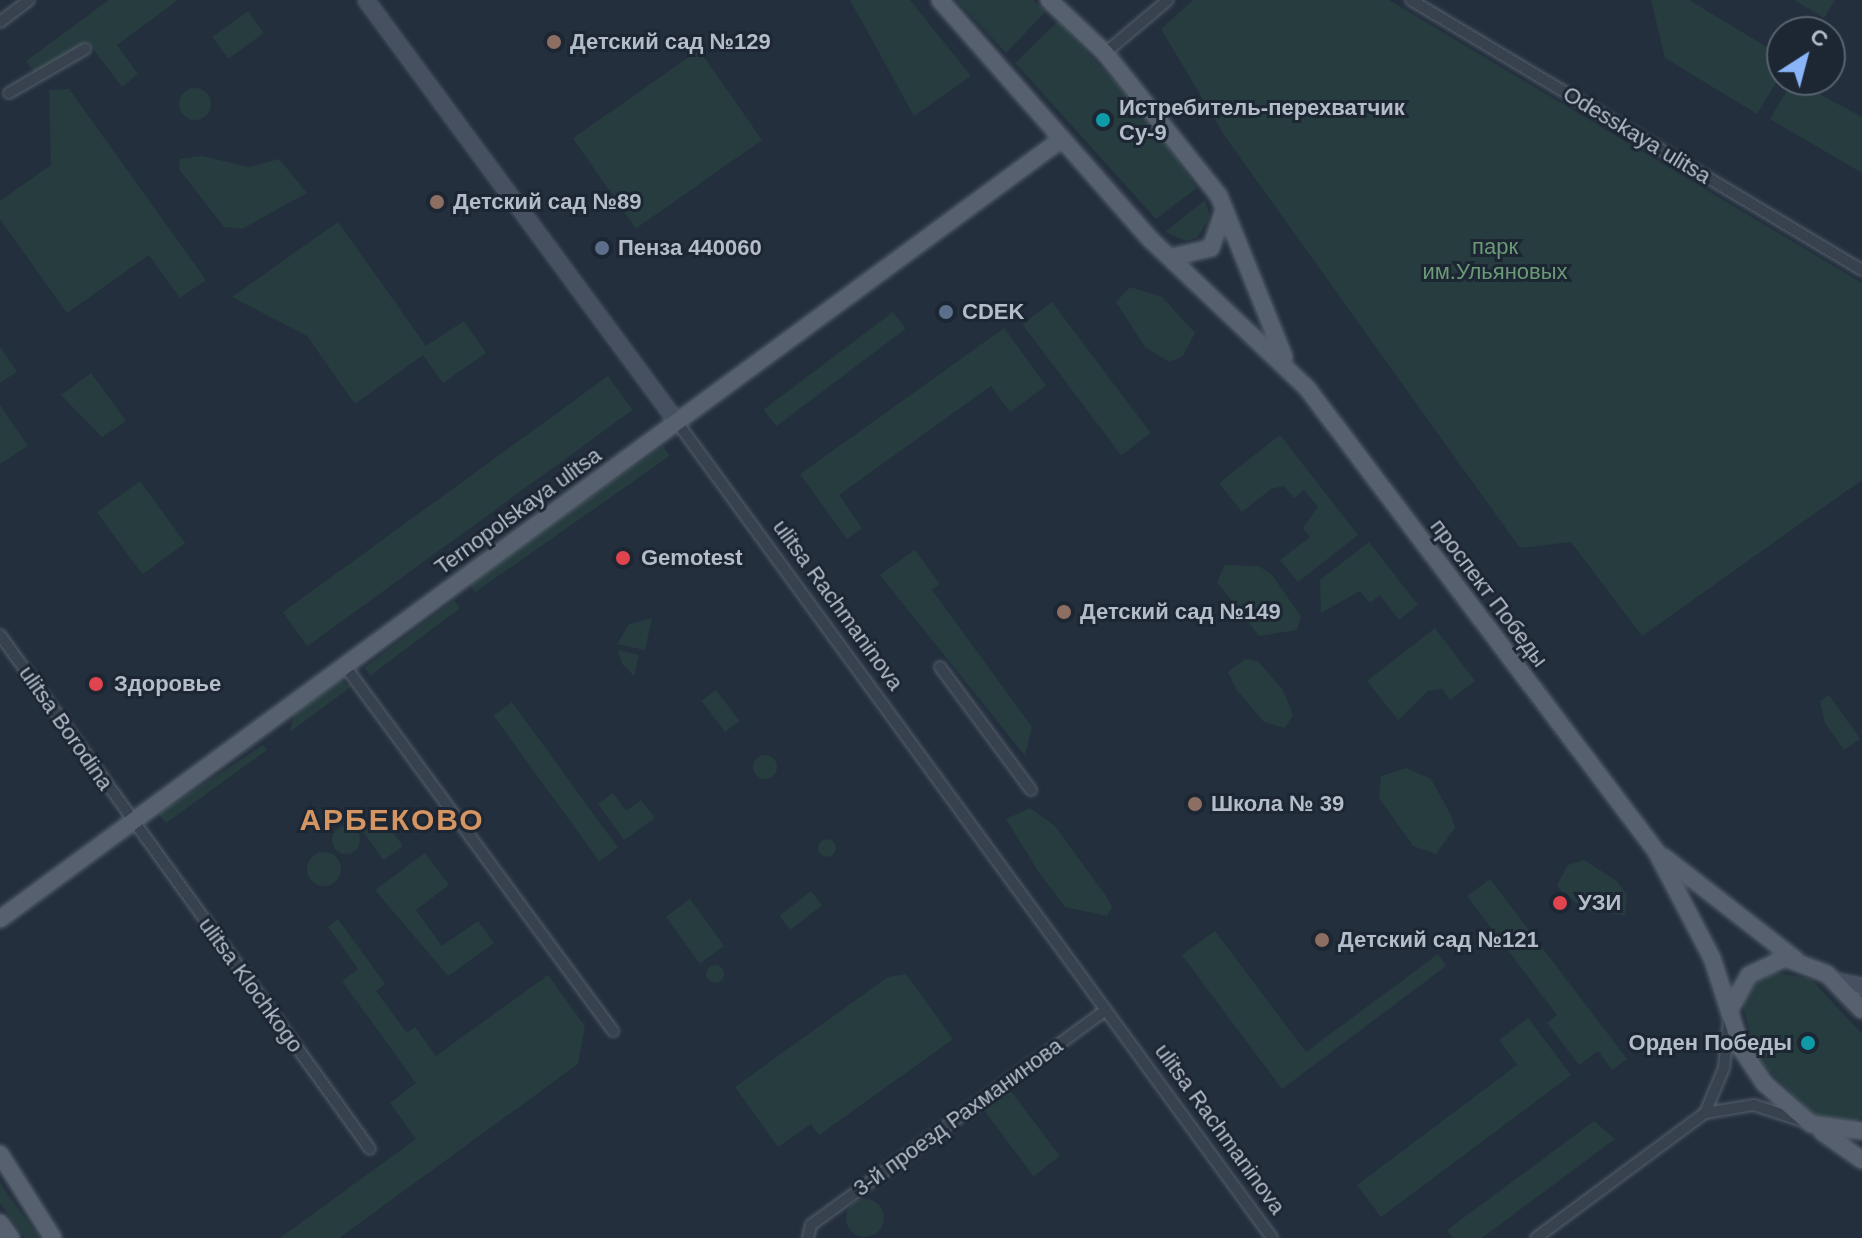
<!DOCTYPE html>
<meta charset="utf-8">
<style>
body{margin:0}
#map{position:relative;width:1862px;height:1238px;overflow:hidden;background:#242f3e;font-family:Helvetica,sans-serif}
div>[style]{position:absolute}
.green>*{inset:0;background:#263c3f;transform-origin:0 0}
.round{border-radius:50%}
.roads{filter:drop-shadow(0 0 2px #565f6c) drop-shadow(0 0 2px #565f6c)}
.street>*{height:10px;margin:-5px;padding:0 5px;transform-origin:5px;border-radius:5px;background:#38414e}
.secondary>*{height:14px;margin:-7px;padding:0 7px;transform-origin:7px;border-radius:7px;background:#465061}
.primary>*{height:16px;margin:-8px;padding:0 8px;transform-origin:8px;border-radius:8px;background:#56606e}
.dots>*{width:22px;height:22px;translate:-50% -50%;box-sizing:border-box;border:4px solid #1d2633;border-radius:50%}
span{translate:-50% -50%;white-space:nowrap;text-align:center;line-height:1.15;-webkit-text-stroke:6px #1d2633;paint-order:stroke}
.poi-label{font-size:22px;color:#b4bcc9;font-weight:700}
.left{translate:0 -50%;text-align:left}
.right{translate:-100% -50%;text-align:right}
.street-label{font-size:22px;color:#b4bcc9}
.park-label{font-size:22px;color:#6b9a76}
.district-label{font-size:30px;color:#d59563;font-weight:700;letter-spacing:2px}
.north{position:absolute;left:1766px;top:16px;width:80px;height:80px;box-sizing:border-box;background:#1d2633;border:2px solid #59626f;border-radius:50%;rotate:36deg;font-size:22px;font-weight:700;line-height:32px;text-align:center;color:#b4bcc9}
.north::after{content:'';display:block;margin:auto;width:28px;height:36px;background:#8ab4f8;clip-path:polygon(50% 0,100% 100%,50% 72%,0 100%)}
</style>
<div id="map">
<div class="green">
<div style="clip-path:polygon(109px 0,178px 0,117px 45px,138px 74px,122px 87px,87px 41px,38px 77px,26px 61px)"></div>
<div style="clip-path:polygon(850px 0,910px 0,971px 76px,914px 116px)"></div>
<div style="clip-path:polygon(956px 0,1033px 0,1046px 11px,1006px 53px)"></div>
<div style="clip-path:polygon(1193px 0,1389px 0,1862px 283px,1862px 480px,1642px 636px,1571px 542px,1520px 548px,1226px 138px,1161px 29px)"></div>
<div style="clip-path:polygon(1651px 0,1689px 0,1782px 56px,1782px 73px,1757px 114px,1665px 58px)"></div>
<div style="clip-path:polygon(1794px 0,1835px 0,1824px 18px)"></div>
<div style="left:248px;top:11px;width:27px;height:44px;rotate:54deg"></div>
<div style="clip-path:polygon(1058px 21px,1143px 112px,1197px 188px,1156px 219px,1015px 63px)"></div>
<div style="left:699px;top:50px;width:110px;height:154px;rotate:55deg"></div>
<div style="clip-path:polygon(1793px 80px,1862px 117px,1862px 173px,1770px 119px)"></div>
<div class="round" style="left:179px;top:88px;width:32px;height:32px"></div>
<div style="clip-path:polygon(69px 89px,206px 280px,180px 298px,149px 255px,67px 313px,0 219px,0 201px,51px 165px,49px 90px)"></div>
<div style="clip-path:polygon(202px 156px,249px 167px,279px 159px,307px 193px,242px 229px,224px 227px,179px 169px,180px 159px)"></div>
<div style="clip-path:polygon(1205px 200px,1210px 216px,1198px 237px,1186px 241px,1165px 232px)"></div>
<div style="clip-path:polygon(338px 222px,426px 346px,464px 321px,486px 353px,443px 383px,423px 355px,355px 404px,307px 336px,232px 297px)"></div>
<div style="clip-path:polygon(1130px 287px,1162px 297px,1195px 333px,1183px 356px,1169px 362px,1145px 347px,1116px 302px)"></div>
<div style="left:1052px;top:302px;width:164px;height:37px;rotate:53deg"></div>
<div style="left:893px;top:312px;width:21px;height:162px;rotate:53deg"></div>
<div style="clip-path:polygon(1004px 328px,1046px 386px,1010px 412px,991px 386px,839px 495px,862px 528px,847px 539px,800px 474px)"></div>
<div style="clip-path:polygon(0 347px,17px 372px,0 383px)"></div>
<div style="clip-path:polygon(91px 373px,126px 421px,102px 437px,61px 395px)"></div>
<div style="left:608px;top:376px;width:42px;height:402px;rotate:54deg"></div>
<div style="clip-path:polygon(0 405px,28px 446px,0 464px)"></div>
<div style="clip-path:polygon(1280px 435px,1358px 535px,1298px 582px,1280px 560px,1310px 537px,1303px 528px,1318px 507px,1304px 490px,1294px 498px,1284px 486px,1271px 489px,1242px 512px,1219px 483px)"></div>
<div style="left:663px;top:446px;width:12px;height:238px;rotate:55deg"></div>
<div style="left:140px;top:481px;width:77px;height:53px;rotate:54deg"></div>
<div style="clip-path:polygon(1369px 542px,1418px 605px,1399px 620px,1380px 595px,1370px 603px,1360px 591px,1321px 613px,1320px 580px)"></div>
<div style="clip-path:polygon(915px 550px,940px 584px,932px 590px,1032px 727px,1025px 756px,880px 575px)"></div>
<div style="clip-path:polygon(1225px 565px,1259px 566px,1272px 575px,1301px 616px,1297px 630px,1259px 636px,1217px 582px)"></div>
<div style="left:454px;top:600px;width:10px;height:112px;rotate:53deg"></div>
<div style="clip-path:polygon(652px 618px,645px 650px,617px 644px,629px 624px)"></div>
<div style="clip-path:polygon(1435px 628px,1475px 681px,1450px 700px,1442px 689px,1428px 691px,1398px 720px,1367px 681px)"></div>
<div style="clip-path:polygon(618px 650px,639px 655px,634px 676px,622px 664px)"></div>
<div style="clip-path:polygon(1245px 659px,1258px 661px,1283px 690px,1293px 715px,1285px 728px,1264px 722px,1236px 689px,1228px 672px)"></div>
<div style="clip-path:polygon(339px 680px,352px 686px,290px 732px,294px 712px)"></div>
<div style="left:716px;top:690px;width:39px;height:18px;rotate:53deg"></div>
<div style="clip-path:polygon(1829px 695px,1860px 739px,1844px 750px,1825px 723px,1820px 701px)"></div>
<div style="left:512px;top:702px;width:180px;height:23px;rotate:54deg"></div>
<div style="clip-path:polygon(263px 745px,267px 750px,166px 823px,158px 814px)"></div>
<div class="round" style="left:753px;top:755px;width:24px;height:24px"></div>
<div style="clip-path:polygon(1406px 768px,1431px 779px,1452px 817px,1455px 828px,1436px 854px,1413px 846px,1379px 798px,1381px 776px)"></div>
<div style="clip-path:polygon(613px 793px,626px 811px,641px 800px,655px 818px,624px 840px,598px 804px)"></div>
<div style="clip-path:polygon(1030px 808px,1055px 826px,1106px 896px,1112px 907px,1107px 916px,1065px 907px,1038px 871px,1006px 819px)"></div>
<div style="left:379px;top:813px;width:41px;height:24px;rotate:54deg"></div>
<div class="round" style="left:332px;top:826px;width:28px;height:28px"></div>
<div class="round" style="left:818px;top:839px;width:18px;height:18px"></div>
<div class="round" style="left:307px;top:852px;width:34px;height:34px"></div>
<div style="clip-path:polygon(425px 853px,449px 885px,416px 910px,442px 946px,478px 921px,494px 943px,448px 976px,375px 890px)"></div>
<div style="clip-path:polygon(1584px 860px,1617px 881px,1627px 895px,1625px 915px,1588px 911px,1562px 893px,1557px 885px,1568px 865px)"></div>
<div style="clip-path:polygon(1490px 879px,1627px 1059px,1612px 1070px,1598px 1051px,1579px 1065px,1547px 1023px,1557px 1015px,1467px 896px)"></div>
<div style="left:811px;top:891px;width:18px;height:40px;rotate:52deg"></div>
<div style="left:690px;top:899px;width:58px;height:30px;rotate:54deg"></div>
<div style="clip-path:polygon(338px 919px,385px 984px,376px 991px,407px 1033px,415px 1027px,436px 1056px,548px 975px,585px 1026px,578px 1064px,339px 1238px,280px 1238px,416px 1139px,390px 1103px,416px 1083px,342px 981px,358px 969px,328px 927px)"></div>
<div style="clip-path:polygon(1215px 931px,1306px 1052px,1438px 954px,1446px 966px,1282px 1089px,1182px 955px)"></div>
<div class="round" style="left:706px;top:965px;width:18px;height:18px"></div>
<div style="clip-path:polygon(1776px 972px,1811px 979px,1862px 1034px,1862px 1117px,1852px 1124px,1816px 1118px,1756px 1057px,1742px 1003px,1757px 982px)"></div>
<div style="clip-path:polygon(906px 974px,953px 1039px,819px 1135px,811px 1124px,778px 1147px,735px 1087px,888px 977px)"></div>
<div style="clip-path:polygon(1528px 1018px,1571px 1075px,1381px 1217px,1357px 1185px,1517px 1065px,1499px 1040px)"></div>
<div style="left:1010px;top:1090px;width:83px;height:33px;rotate:53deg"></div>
<div style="clip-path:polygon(1594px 1121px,1615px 1139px,1482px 1238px,1453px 1238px,1447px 1230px)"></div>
<div style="clip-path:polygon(0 1182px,4px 1189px,40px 1238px,25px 1238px,0 1203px)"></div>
<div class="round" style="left:846px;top:1199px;width:38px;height:38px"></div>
</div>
<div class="roads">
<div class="street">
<div style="left:1411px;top:0;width:526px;rotate:30.91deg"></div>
<div style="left:0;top:22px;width:36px;rotate:-37deg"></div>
<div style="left:1105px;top:53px;width:82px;rotate:-40.1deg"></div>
<div style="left:9px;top:93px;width:88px;rotate:-30.1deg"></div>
<div style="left:677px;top:422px;width:1010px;rotate:53.9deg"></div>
<div style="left:0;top:635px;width:633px;rotate:54.25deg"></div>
<div style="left:345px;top:666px;width:453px;rotate:53.7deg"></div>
<div style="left:940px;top:667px;width:153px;rotate:53.5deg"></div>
<div style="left:1705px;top:1113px;width:49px;rotate:-67.1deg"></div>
<div style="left:1724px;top:1068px;width:49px;rotate:-84.2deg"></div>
<div style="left:808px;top:1238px;width:13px;rotate:-77deg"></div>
<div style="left:811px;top:1225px;width:365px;rotate:-36.1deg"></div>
<div style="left:1536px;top:1238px;width:210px;rotate:-36.5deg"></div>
<div style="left:1705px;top:1113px;width:50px;rotate:-9.3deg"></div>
<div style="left:1754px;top:1105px;width:51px;rotate:18.4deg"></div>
</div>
<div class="secondary">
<div style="left:366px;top:0;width:524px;rotate:53.61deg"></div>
<div style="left:1836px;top:981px;width:26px;rotate:11deg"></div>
</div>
<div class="primary">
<div style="left:940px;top:0;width:318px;rotate:48.7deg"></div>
<div style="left:1150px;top:239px;width:216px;rotate:43.5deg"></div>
<div style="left:1307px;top:388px;width:580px;rotate:52.99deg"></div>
<div style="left:1656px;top:851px;width:121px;rotate:62.4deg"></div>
<div style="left:1712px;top:958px;width:97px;rotate:71.9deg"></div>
<div style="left:1742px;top:1050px;width:40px;rotate:56deg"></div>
<div style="left:1764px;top:1083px;width:62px;rotate:41.1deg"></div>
<div style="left:1811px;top:1124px;width:51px;rotate:7.8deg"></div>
<div style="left:1049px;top:0;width:77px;rotate:43.4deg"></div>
<div style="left:1105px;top:53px;width:183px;rotate:51.4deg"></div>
<div style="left:1219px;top:196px;width:174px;rotate:68deg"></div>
<div style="left:1172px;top:257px;width:40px;rotate:-13deg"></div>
<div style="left:1211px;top:248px;width:40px;rotate:-71.1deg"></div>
<div style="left:1664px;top:857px;width:166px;rotate:37.9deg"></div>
<div style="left:0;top:919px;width:1318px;rotate:-36.3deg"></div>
<div style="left:1729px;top:1011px;width:41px;rotate:-60.9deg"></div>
<div style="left:1749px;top:975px;width:40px;rotate:-25deg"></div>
<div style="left:1785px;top:958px;width:45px;rotate:20.9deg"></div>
<div style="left:1827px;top:974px;width:50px;rotate:45.8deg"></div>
<div style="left:1822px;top:1132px;width:49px;rotate:35deg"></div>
<div style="left:0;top:1154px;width:99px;rotate:57.8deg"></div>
<div style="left:0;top:1223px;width:19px;rotate:54deg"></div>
</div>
</div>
<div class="dots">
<div style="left:554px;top:42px;background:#8d6e63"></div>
<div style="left:1103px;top:120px;background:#0f9aa8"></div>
<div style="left:437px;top:202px;background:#8d6e63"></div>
<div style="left:602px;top:248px;background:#5c6f8a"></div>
<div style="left:946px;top:312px;background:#5c6f8a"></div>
<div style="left:623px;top:558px;background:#e0444e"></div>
<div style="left:1064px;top:612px;background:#8d6e63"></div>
<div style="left:96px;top:684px;background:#e0444e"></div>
<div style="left:1195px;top:804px;background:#8d6e63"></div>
<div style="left:1560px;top:903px;background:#e0444e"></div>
<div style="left:1322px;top:940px;background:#8d6e63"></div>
<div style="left:1808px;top:1043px;background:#0f9aa8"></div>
</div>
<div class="poi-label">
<span class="left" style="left:570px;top:42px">Детский сад №129</span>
<span class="left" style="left:1119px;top:120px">Истребитель-перехватчик<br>Су-9</span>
<span class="left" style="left:453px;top:202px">Детский сад №89</span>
<span class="left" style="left:618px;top:248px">Пенза 440060</span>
<span class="left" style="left:962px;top:312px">CDEK</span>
<span class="left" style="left:641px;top:558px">Gemotest</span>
<span class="left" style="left:1080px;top:612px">Детский сад №149</span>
<span class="left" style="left:114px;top:684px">Здоровье</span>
<span class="left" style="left:1211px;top:804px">Школа № 39</span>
<span class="left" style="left:1578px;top:903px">УЗИ</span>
<span class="left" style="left:1338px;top:940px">Детский сад №121</span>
<span class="right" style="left:1792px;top:1043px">Орден Победы</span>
</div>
<div class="street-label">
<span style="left:1637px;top:135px;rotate:31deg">Odesskaya ulitsa</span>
<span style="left:518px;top:511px;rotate:-36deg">Ternopolskaya ulitsa</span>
<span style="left:1489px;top:593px;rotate:53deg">проспект Победы</span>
<span style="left:838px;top:605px;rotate:54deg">ulitsa Rachmaninova</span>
<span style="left:66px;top:728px;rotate:55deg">ulitsa Borodina</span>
<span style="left:251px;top:985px;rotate:54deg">ulitsa Klochkogo</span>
<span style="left:958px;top:1117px;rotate:-36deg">3-й проезд Рахманинова</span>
<span style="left:1220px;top:1129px;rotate:54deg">ulitsa Rachmaninova</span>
</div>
<div class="park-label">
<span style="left:1495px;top:259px">парк<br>им.Ульяновых</span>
</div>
<div class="district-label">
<span style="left:392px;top:820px">АРБЕКОВО</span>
</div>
<div class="north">С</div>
</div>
